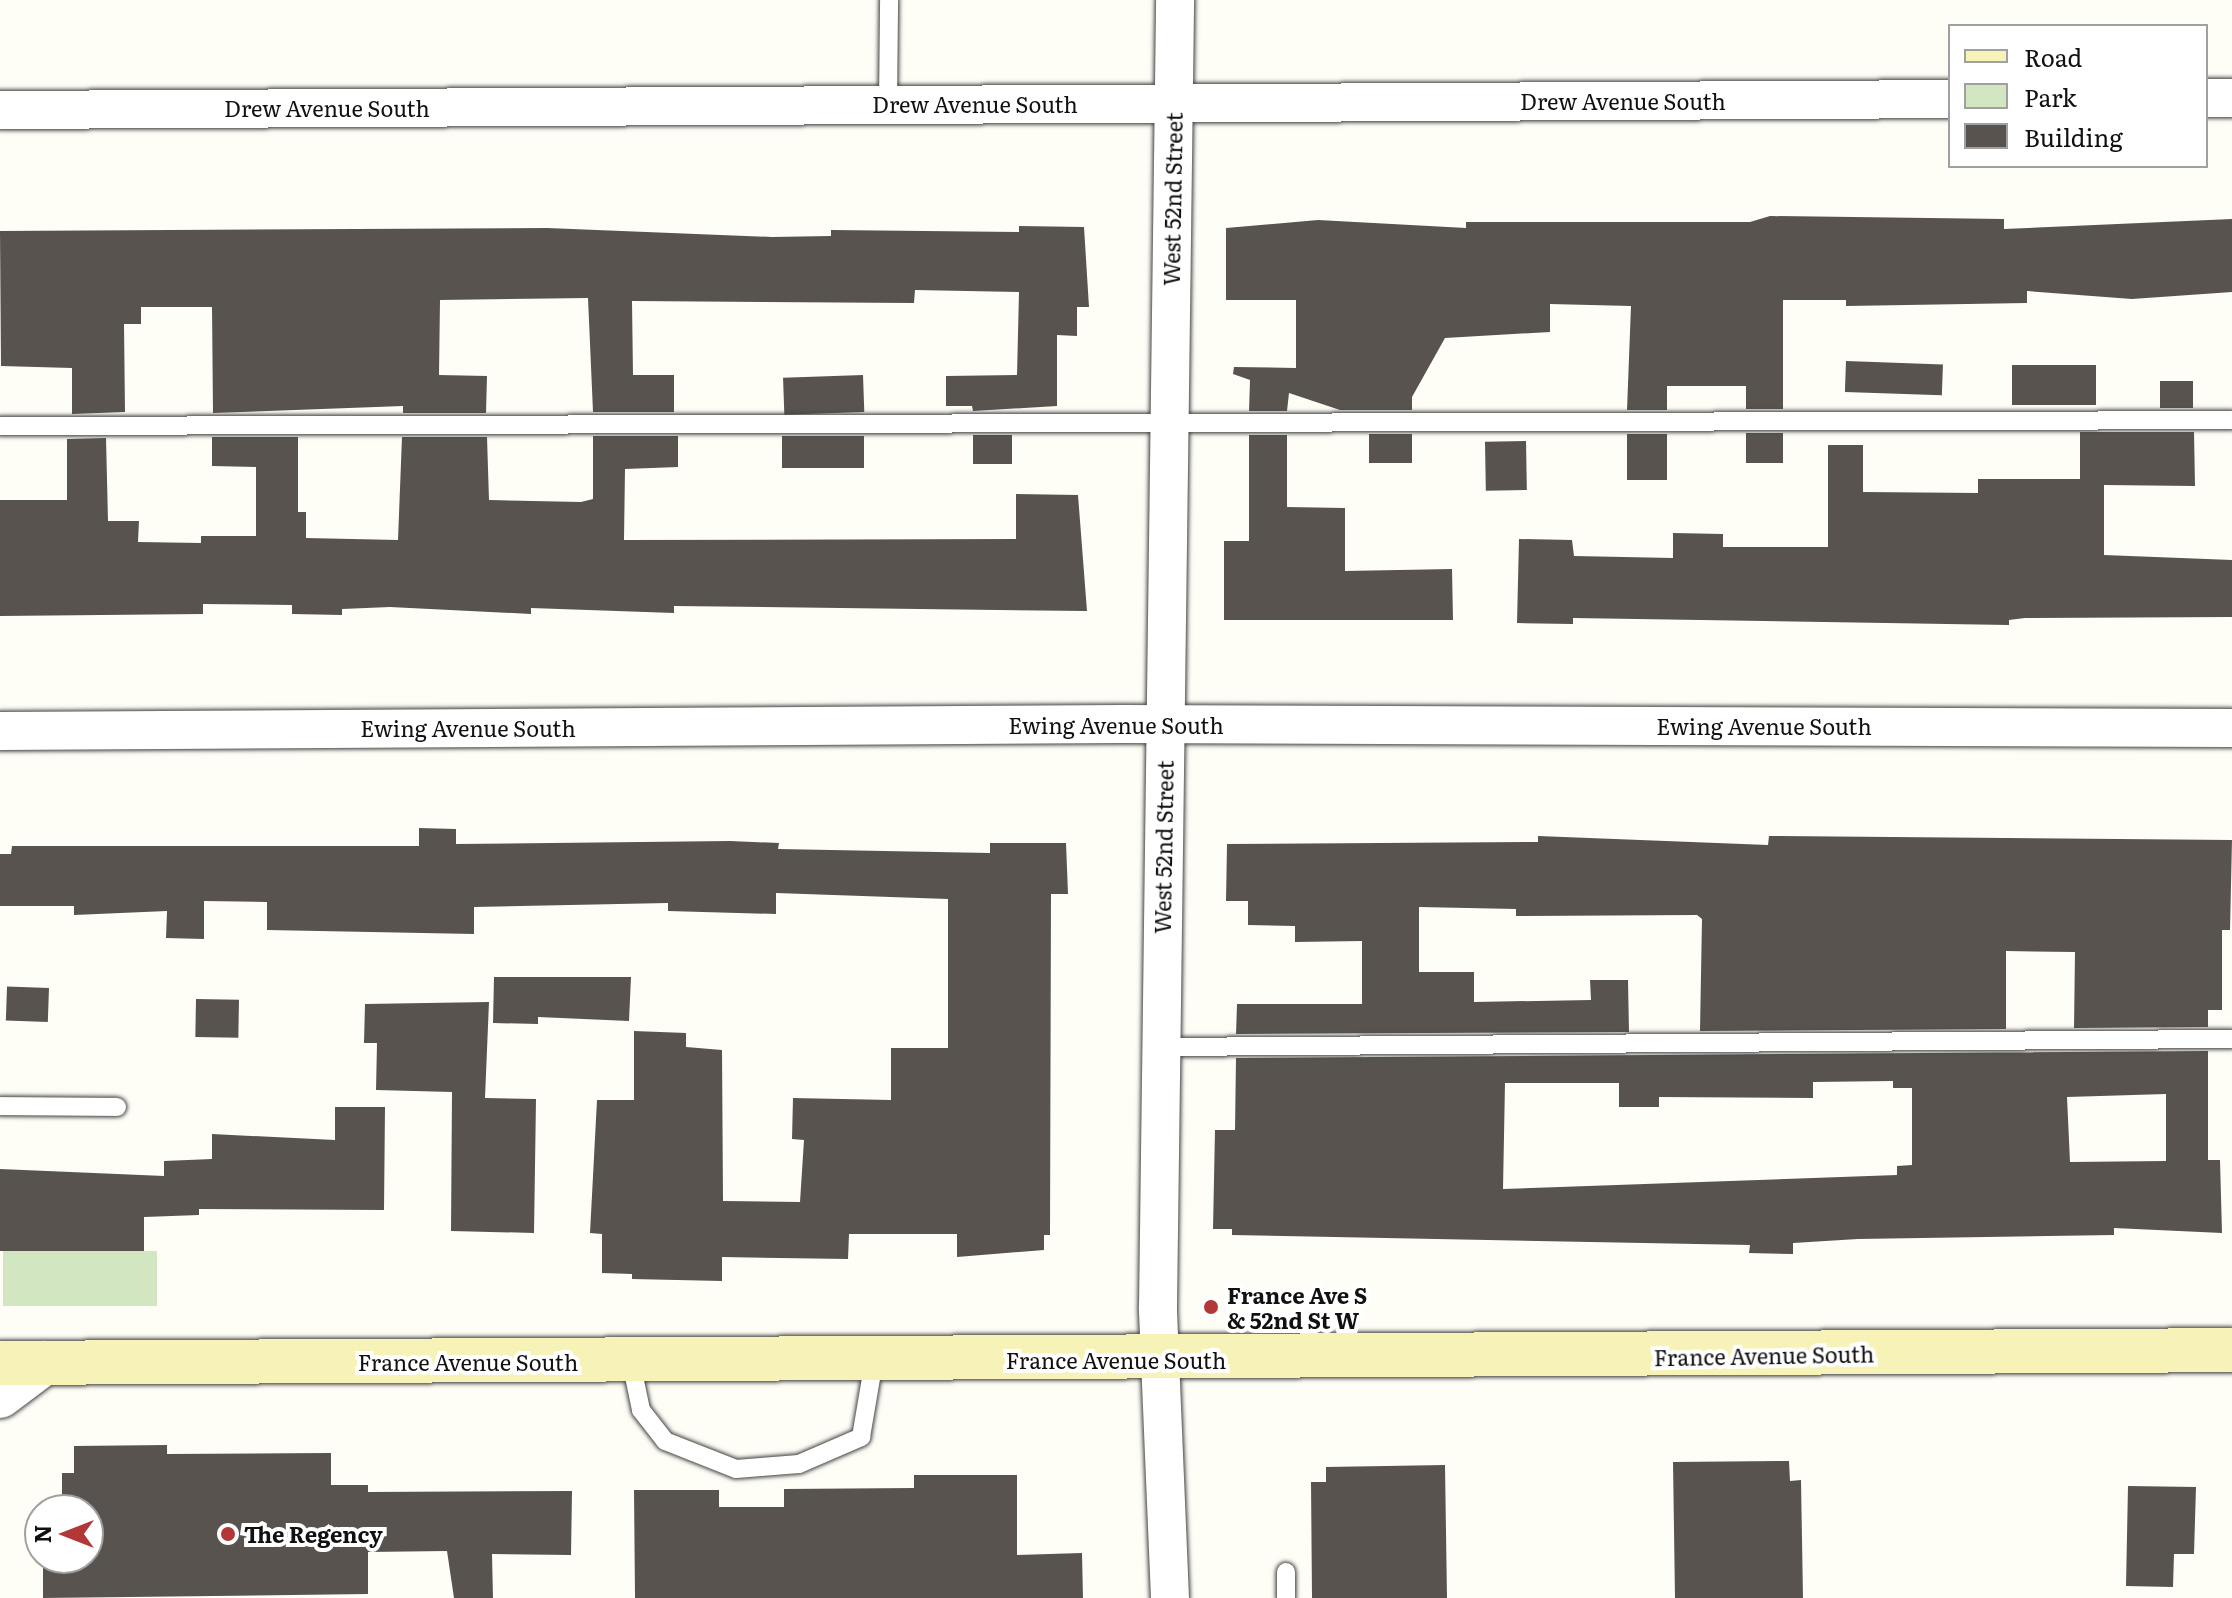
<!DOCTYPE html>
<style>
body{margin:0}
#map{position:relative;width:2232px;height:1598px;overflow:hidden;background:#fefdf6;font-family:Literata,serif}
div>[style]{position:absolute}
.green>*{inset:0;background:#d2e6c1;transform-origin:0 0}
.building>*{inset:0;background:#58534e;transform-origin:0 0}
.roads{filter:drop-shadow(0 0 2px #444) drop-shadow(0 0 2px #444)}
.service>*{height:18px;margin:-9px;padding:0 9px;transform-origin:9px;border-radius:9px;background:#fff}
.minor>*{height:38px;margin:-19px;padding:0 19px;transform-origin:19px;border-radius:19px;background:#fff}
.tertiary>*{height:44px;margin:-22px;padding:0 22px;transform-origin:22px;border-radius:22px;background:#fff}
.secondary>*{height:44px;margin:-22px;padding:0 22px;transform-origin:22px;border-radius:22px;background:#f7f3b8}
.dots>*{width:22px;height:22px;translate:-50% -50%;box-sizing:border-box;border:4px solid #fff;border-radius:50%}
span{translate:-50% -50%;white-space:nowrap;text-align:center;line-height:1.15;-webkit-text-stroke:8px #fff;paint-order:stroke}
.street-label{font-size:22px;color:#111}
.poi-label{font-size:22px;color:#111;font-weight:700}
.left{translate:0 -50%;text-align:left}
.legend{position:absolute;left:1948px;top:24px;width:260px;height:144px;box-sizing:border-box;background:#fff;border:2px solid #a0a0a0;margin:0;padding:10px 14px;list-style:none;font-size:24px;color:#111}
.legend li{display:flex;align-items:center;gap:16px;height:40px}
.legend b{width:40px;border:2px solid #a0a0a0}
.north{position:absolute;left:24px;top:1494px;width:80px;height:80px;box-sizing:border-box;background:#fff;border:2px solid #a0a0a0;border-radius:50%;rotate:270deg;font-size:22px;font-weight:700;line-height:32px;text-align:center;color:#111}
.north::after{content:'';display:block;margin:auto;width:28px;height:36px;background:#b33736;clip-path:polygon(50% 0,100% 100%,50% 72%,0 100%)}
</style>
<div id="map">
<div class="green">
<div style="left:3px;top:1251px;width:154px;height:55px"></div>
</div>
<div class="building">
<div style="clip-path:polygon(1770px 216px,2004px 219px,2004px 229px,2232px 219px,2232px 292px,2132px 299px,2027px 291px,2027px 303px,1846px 306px,1846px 300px,1783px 300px,1783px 409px,1746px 409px,1746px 386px,1667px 386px,1667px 410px,1627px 410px,1631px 306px,1550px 304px,1550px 332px,1445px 338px,1412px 397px,1412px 410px,1340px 410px,1289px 393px,1287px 411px,1249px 411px,1250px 380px,1233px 374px,1234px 367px,1296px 368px,1296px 300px,1226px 300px,1226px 228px,1318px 220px,1466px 228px,1466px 222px,1750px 222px)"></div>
<div style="clip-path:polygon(1019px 226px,1084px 227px,1089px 307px,1077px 307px,1077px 336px,1057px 335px,1057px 406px,973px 411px,972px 406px,946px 406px,946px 376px,1017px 375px,1019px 292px,915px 290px,914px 303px,632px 301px,633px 375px,674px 375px,674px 412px,593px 412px,588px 298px,440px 300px,439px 375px,487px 376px,486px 413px,403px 413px,403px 406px,213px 413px,212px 307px,141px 307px,141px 324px,124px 324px,125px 412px,72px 414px,72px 368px,1px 366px,0 231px,547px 228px,772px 237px,831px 236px,831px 230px,1019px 232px)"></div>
<div style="left:1846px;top:361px;width:97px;height:31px;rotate:2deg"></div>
<div style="left:2096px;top:365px;width:40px;height:84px;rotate:90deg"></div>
<div style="left:863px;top:375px;width:37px;height:80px;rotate:88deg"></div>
<div style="left:2160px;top:381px;width:33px;height:27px"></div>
<div style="clip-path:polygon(2080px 432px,2194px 432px,2195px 486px,2104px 485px,2104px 555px,2232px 560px,2232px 617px,2025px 618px,2009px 620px,2009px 625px,1573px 618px,1573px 624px,1517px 623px,1519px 539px,1572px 540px,1574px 556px,1673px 558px,1673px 533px,1723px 534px,1723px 547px,1828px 547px,1828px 445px,1863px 445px,1863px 492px,1978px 493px,1978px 479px,2080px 479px)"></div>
<div style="left:1746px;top:433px;width:37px;height:30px"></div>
<div style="left:1369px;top:434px;width:43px;height:29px"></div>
<div style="left:1627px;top:434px;width:40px;height:46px"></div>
<div style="left:973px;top:435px;width:39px;height:29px"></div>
<div style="clip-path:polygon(1249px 435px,1287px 435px,1287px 507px,1345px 508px,1345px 571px,1452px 569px,1453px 620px,1224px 620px,1224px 541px,1249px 541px)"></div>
<div style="clip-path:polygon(593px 436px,678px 436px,678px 467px,625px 469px,624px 540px,1016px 539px,1016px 494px,1078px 495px,1087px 611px,674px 606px,674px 613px,531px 608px,531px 614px,390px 607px,342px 609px,342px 615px,292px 614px,292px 605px,203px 604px,203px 614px,0 616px,0 500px,67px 500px,67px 439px,106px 438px,108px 521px,139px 521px,138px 542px,201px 543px,201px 536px,256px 536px,256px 467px,212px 466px,212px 437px,298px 437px,298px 512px,306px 512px,306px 538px,398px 540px,402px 437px,487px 437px,489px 500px,581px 502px,593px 499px)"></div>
<div style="left:782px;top:436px;width:82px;height:32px"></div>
<div style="left:1526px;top:441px;width:49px;height:41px;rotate:89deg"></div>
<div style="clip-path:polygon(419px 828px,456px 829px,456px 844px,730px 841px,779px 843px,778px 849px,990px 853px,990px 843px,1066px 843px,1068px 894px,1051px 894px,1050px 1235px,1044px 1235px,1044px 1250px,957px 1257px,957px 1234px,849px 1234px,848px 1259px,722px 1257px,722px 1281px,632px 1279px,632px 1274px,602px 1273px,602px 1234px,590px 1233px,597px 1100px,634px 1100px,634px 1031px,686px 1033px,686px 1047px,722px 1050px,723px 1201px,800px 1202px,804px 1140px,792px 1139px,793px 1098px,891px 1100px,891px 1048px,948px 1048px,948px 899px,776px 893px,776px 914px,668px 911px,668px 903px,474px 907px,474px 934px,267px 930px,267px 902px,204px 901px,204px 939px,166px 938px,167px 911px,74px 915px,74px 906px,0 906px,0 854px,11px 854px,12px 846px,419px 846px)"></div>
<div style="clip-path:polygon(1538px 836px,1768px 845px,1769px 836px,2232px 840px,2230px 930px,2222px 930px,2222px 1010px,2208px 1010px,2208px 1027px,2074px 1028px,2075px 952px,2006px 951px,2006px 1029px,1700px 1031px,1702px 919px,1697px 915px,1516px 916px,1516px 909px,1419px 907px,1419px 972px,1474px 972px,1474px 1002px,1591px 1000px,1590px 980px,1628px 980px,1629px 1032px,1236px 1034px,1237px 1004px,1362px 1004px,1362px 941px,1295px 942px,1295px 926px,1248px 925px,1248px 901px,1226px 901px,1227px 844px,1538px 842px)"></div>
<div style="clip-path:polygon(494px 977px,631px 977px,629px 1021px,538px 1017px,538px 1024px,493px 1023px)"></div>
<div style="left:49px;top:988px;width:34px;height:42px;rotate:92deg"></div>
<div style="left:196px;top:999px;width:43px;height:38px;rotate:1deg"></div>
<div style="clip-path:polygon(489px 1002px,485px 1098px,536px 1099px,534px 1233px,451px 1231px,452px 1092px,376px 1090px,377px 1043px,364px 1043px,365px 1004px)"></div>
<div style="clip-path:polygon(evenodd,2208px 1051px,2208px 1160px,2220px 1160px,2222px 1233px,2114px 1228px,2114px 1235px,1858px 1239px,1793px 1243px,1793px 1254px,1749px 1253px,1750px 1245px,1232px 1235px,1232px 1229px,1213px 1229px,1215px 1130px,1235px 1130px,1236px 1058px,2208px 1051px,1893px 1081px,1893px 1088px,1912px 1088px,1912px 1165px,1897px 1166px,1897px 1175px,1503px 1189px,1505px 1083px,1619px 1083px,1619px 1107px,1659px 1107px,1659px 1097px,1813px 1098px,1813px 1082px,1893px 1081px,2208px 1051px,2166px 1094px,2166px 1161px,2070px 1162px,2067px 1097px,2166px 1094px)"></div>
<div style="clip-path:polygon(335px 1107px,385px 1107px,384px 1210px,199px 1209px,199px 1215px,144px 1217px,144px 1251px,0 1251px,0 1169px,164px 1176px,164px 1161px,212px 1159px,212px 1134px,335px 1140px)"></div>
<div style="clip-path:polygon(167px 1445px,167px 1454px,331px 1453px,331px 1485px,368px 1485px,368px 1492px,572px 1491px,571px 1555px,492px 1554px,493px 1598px,454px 1598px,447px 1551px,368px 1552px,368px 1594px,43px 1598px,43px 1559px,88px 1558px,88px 1510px,62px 1510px,62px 1473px,74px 1473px,74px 1446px)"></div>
<div style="clip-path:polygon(1789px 1461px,1790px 1481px,1801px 1480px,1803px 1598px,1675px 1598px,1673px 1462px)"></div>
<div style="clip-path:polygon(1445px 1465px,1447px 1598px,1312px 1598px,1311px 1482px,1326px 1482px,1326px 1467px)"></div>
<div style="clip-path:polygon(914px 1475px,1017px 1475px,1017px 1555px,1082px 1553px,1083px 1598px,635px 1598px,634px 1490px,719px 1490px,719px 1507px,784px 1507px,784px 1489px,914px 1488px)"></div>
<div style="clip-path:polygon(2128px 1486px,2196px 1487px,2194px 1554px,2174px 1554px,2173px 1587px,2126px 1586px)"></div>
</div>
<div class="roads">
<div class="service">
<div style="left:888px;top:104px;width:104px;rotate:-89.4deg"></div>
<div style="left:0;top:426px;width:2232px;rotate:-0.15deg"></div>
<div style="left:1161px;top:1047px;width:1071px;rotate:-0.43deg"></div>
<div style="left:0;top:1106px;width:117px;rotate:0.5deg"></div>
<div style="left:631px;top:1362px;width:49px;rotate:78.2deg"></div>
<div style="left:641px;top:1410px;width:39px;rotate:52deg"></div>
<div style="left:665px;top:1441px;width:76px;rotate:21.5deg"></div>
<div style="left:736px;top:1469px;width:63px;rotate:-4.5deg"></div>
<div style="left:799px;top:1464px;width:68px;rotate:-23.5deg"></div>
<div style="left:861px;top:1437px;width:77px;rotate:-80.3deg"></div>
<div style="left:1286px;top:1598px;width:26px;rotate:-90deg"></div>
</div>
<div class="minor">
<div style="left:2206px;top:98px;width:26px"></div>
<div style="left:0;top:110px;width:1950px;rotate:-0.32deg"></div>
<div style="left:0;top:731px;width:1123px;rotate:-0.36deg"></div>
<div style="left:1123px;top:724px;width:1109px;rotate:0.21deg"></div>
<div style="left:1170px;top:1598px;width:291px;rotate:-92.4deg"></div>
<div style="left:1158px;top:1307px;width:1307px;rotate:-89.25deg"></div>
</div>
<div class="tertiary">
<div style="left:0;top:1396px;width:55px;rotate:-36.9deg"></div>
</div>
<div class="secondary">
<div style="left:0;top:1363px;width:2232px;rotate:-0.33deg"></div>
</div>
</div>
<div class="dots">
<div style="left:1211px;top:1307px;background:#b33736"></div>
<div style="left:228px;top:1534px;background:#b33736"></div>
</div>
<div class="street-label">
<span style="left:1623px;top:101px">Drew Avenue South</span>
<span style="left:975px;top:104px">Drew Avenue South</span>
<span style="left:327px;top:108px">Drew Avenue South</span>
<span style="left:1172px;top:199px;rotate:-89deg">West 52nd Street</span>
<span style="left:1116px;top:725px">Ewing Avenue South</span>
<span style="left:1764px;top:726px">Ewing Avenue South</span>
<span style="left:468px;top:728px">Ewing Avenue South</span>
<span style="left:1163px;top:847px;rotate:-89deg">West 52nd Street</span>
<span style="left:1764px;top:1355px;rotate:-1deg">France Avenue South</span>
<span style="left:1116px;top:1360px">France Avenue South</span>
<span style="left:468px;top:1362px">France Avenue South</span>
</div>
<div class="poi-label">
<span class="left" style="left:1227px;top:1307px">France Ave S<br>&amp; 52nd St W</span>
<span class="left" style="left:244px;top:1534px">The Regency</span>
</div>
<ul class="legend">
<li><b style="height:10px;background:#f7f3b8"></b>Road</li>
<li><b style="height:22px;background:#d2e6c1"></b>Park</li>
<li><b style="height:22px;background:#58534e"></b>Building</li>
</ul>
<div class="north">N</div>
</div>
